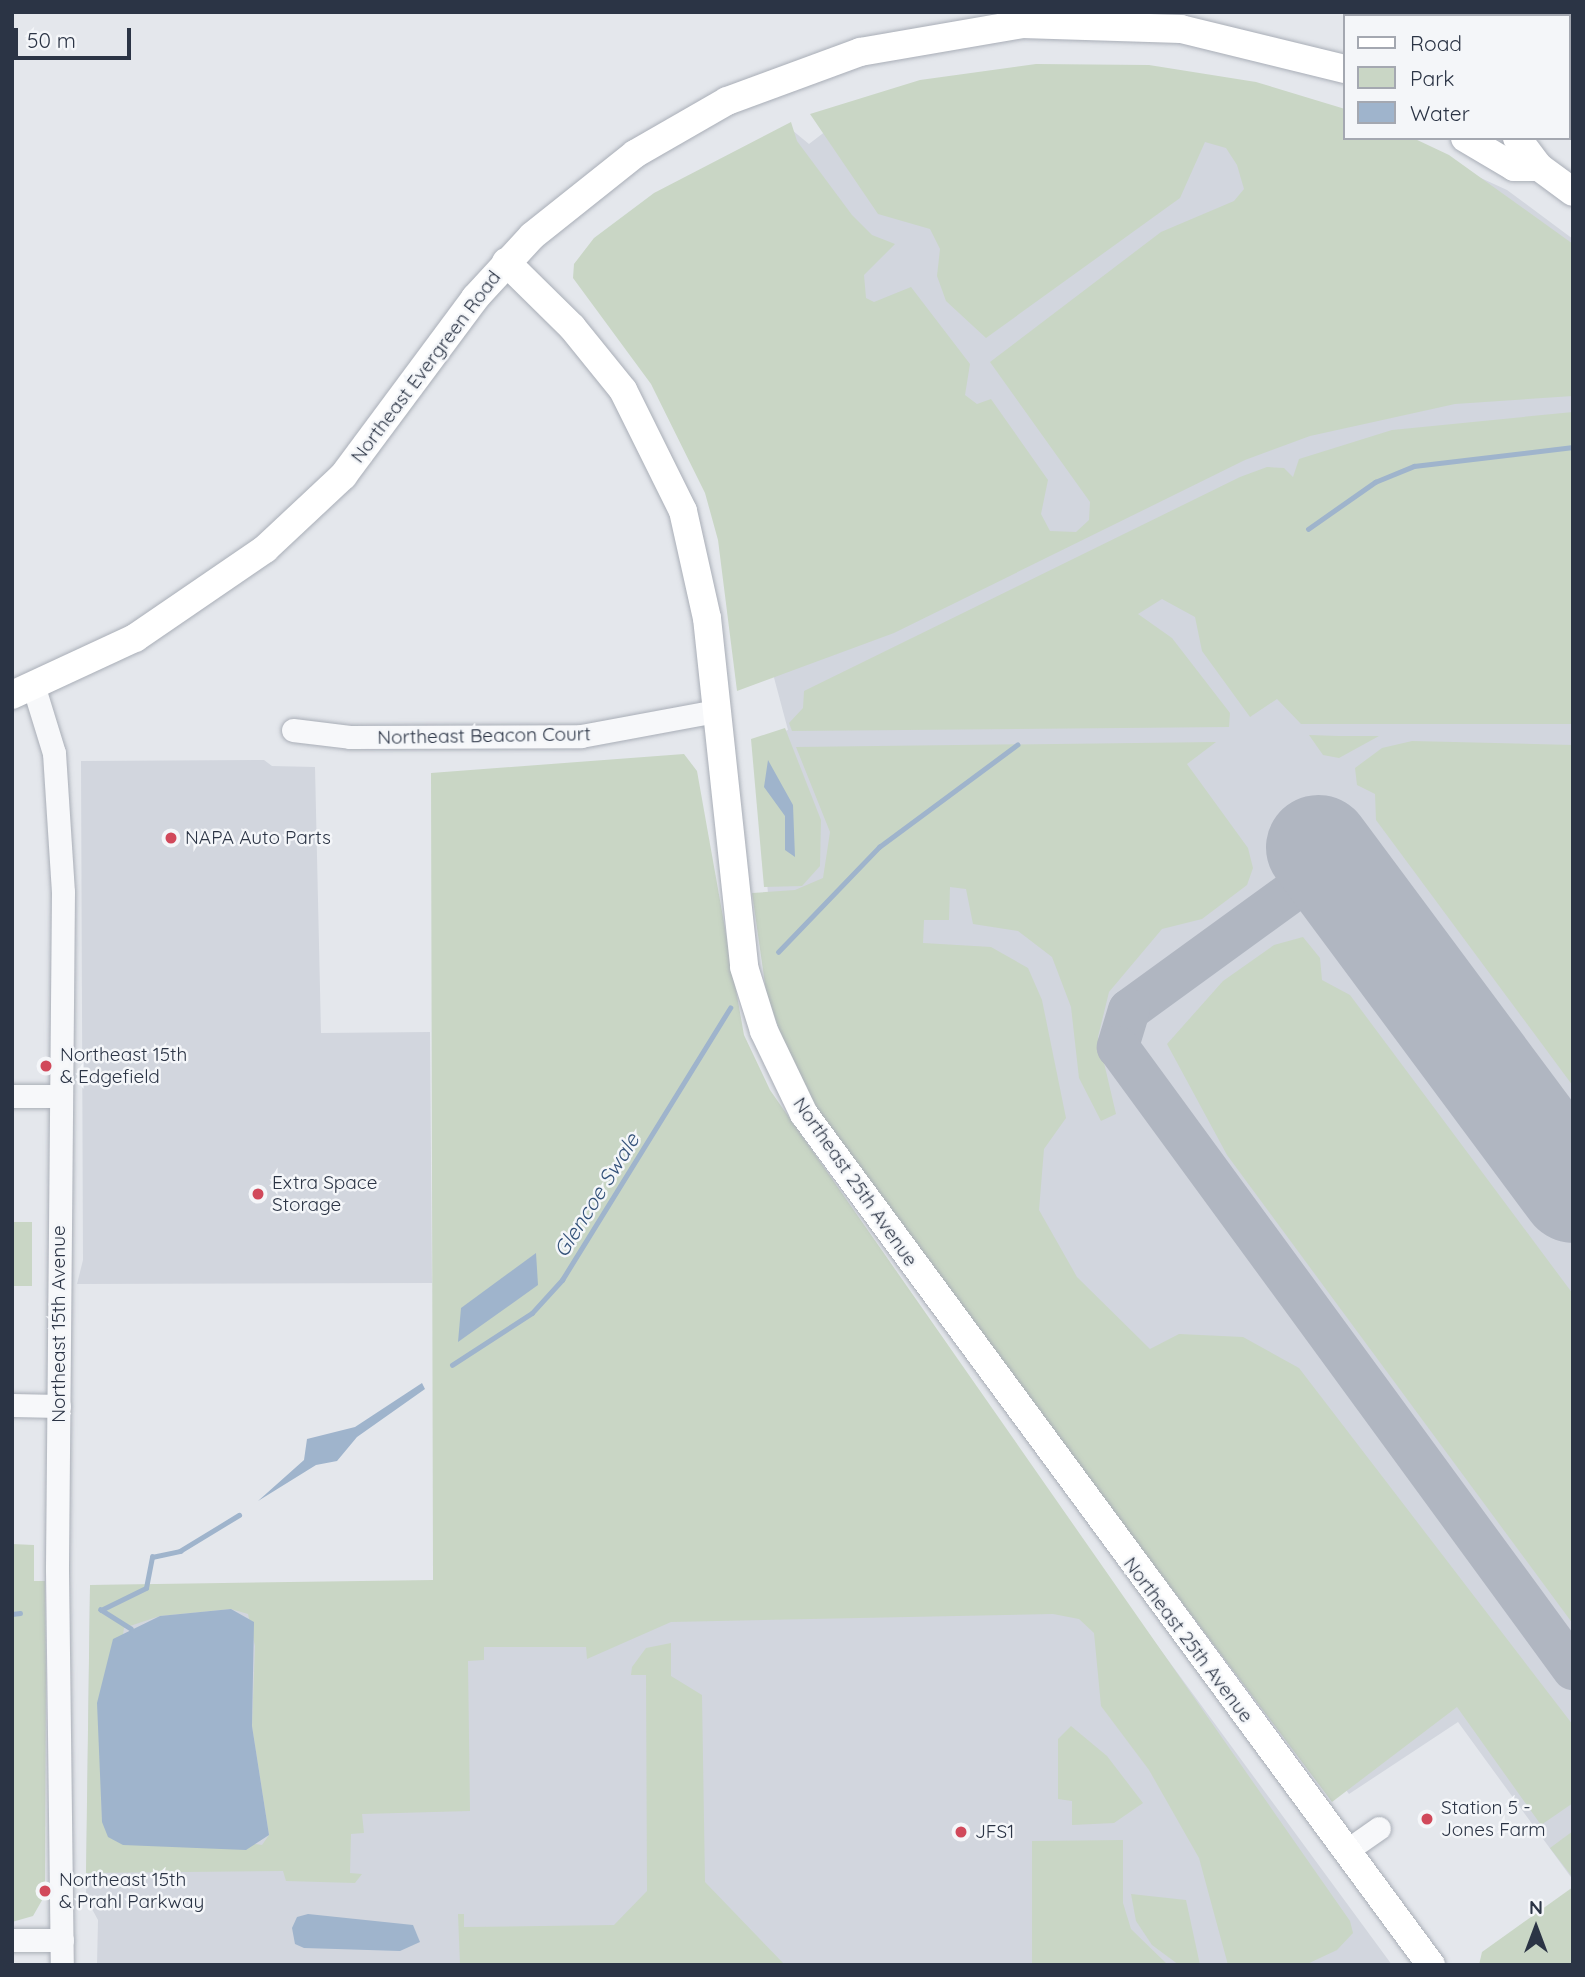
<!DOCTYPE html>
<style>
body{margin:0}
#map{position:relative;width:1585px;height:1977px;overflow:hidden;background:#e4e7ec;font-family:Quicksand,sans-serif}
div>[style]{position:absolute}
.built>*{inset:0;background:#d2d6de}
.green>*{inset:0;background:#c9d6c5;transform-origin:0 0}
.water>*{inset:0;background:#9fb4cc}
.stream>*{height:4.5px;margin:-2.25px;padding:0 2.25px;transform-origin:2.25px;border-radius:2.25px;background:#9fb4cc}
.taxiway>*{height:42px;margin:-21px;padding:0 21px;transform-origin:21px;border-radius:21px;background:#b0b6c1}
.runway>*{height:105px;margin:-52.5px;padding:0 52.5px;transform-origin:52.5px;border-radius:52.5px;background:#b0b6c1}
.roads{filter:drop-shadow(0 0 2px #a9aeb7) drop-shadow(0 0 2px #a9aeb7)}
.minor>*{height:23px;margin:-11.5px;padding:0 11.5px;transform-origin:11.5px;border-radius:11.5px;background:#f7f8fa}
.major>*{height:28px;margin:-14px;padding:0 14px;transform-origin:14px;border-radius:14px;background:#fff}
.dots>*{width:19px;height:19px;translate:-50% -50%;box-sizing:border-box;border:4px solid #f4f6f9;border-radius:50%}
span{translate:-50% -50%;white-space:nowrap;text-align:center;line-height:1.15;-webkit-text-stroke:5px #f4f6f9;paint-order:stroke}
.street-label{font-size:19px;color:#2b3445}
.poi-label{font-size:19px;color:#2b3445}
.left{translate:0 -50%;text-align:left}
.water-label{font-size:21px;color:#34527a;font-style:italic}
.frame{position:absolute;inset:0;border:14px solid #2b3445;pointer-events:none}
.legend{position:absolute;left:1343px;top:14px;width:228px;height:126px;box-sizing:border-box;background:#f4f6f9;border:2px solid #a4a8b1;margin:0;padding:9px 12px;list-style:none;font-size:21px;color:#2b3445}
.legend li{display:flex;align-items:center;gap:14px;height:35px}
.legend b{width:35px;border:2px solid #a4a8b1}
.north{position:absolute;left:1501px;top:1893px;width:70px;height:70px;-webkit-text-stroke:5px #f4f6f9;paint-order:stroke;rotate:0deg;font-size:19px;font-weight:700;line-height:28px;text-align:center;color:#2b3445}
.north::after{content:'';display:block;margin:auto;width:24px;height:32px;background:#2b3445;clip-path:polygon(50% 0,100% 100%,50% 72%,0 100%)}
.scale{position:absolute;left:14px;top:28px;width:117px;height:32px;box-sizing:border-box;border:4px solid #2b3445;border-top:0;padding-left:9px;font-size:21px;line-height:24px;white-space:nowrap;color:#2b3445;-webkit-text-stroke:5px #f4f6f9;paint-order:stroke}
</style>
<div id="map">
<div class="built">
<div style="clip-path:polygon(835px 124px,1345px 138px,1446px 162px,1507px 190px,1573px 239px,1573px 1880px,1458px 1722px,1349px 1794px,1278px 1697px,768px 893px,753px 741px,788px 730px,738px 543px,792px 130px,809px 144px)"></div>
<div style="clip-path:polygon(264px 760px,272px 766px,315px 767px,321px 1033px,430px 1032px,432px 1283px,77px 1284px,83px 1260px,81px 761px)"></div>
<div style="clip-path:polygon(1110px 1581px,1392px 1965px,97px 1965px,98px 1920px,86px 1898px,90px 1585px)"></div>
</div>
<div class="green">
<div style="clip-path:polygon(1036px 64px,1149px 65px,1256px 82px,1345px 109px,1345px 138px,1413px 138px,1449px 155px,1573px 244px,1573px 396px,1455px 404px,1310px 436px,1245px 460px,894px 633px,737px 691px,718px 540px,705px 493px,651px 384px,573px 278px,574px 264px,594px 238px,654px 193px,791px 122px,797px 141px,852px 215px,872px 235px,895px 244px,864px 275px,866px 298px,874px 302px,911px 287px,970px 364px,965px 395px,977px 404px,991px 399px,1048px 480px,1041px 514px,1050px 531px,1076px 532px,1089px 520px,1090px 502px,990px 362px,1161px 232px,1234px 201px,1244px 189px,1237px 165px,1226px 148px,1205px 142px,1180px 198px,986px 338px,946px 301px,937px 276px,940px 249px,930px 229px,878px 214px,810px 114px,920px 80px)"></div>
<div style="clip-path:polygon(1573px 412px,1573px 724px,1301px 724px,1277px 699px,1250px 717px,1202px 651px,1195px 617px,1162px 599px,1138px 614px,1172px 638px,1230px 713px,1229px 727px,792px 731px,789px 723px,803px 708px,804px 691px,1240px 477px,1267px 467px,1284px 468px,1293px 477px,1299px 459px,1392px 430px)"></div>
<div style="clip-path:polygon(785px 728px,821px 820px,820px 866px,802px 886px,764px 887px,751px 739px)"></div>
<div style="clip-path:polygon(1309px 735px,1339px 736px,1379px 736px,1339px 758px,1323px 755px)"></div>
<div style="clip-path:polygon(1412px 741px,1573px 745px,1573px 1086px,1376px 820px,1375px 794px,1357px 785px,1355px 768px,1382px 748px)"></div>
<div style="clip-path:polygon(1216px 742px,1187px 764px,1248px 848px,1253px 868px,1247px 885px,1202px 919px,1162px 929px,1109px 992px,1098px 1037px,1116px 1114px,1101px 1121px,1079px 1078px,1071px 1007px,1052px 957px,1018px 931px,973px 924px,966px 889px,950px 887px,949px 920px,924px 920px,923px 943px,991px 947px,1028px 968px,1042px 1000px,1066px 1118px,1044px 1149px,1039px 1210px,1077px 1277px,1150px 1349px,1179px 1334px,1243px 1337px,1299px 1368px,1573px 1725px,1573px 1803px,1541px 1825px,1457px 1707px,1332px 1802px,841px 1149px,794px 1073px,766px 991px,752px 893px,795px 890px,823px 878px,830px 832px,796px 747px)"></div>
<div style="clip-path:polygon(evenodd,684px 754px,697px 771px,744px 1035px,770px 1090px,1350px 1921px,1353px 1933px,1337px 1950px,1305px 1965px,1228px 1965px,1199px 1858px,1149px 1770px,1101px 1706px,1094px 1633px,1079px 1619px,1053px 1614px,671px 1622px,587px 1659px,586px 1647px,484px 1647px,484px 1660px,468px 1661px,470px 1811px,362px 1814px,364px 1833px,351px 1834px,350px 1873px,362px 1874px,355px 1883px,286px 1881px,283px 1871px,86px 1873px,90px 1585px,433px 1580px,431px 773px,684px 754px,231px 1609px,248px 1614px,255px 1646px,252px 1726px,269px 1835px,262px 1845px,102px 1822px,101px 1781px,124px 1628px,160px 1616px,231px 1609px)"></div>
<div style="clip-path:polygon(1303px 937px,1320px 958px,1322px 980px,1350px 995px,1573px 1294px,1573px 1624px,1227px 1155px,1167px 1044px,1223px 981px,1274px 945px)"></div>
<div style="left:12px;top:1222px;width:20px;height:64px"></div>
<div style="clip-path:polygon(12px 1544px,34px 1545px,34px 1581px,45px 1581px,46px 1675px,45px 1895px,33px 1916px,12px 1922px)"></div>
<div style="clip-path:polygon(671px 1643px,671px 1676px,702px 1695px,705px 1882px,785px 1965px,460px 1965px,458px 1914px,464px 1914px,464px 1927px,614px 1925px,647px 1891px,646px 1675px,631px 1675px,632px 1667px,646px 1648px)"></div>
<div style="clip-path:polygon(1071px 1726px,1107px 1756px,1143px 1803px,1114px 1823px,1072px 1825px,1072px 1801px,1058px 1799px,1058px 1739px)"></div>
<div style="clip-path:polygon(1573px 1831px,1573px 1878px,1550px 1848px)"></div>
<div style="clip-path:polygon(1123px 1840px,1123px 1903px,1131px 1929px,1168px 1965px,1032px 1965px,1032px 1841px)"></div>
<div style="clip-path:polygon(1573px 1887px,1573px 1965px,1479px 1965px,1482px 1952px)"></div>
<div style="clip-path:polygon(1131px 1894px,1186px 1900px,1200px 1965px,1179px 1965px,1152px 1945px,1136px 1921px)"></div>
</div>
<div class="water">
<div style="clip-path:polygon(768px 760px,793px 805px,795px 857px,785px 850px,785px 816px,764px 787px)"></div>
<div style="clip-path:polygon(536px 1253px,538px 1285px,458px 1342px,461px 1308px)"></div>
<div style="clip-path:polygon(422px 1383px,425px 1389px,357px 1437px,337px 1461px,316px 1465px,258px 1501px,304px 1460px,307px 1439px,355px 1427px)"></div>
<div style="clip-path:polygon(231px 1609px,254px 1622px,252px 1726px,269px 1835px,246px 1850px,123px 1845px,108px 1837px,102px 1822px,97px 1703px,113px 1639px,160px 1616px)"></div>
<div style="clip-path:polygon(308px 1914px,413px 1925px,420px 1942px,400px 1951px,304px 1948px,295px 1944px,292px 1928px,297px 1917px)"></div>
</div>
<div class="stream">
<div style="left:1308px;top:529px;width:82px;rotate:-35deg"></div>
<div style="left:1375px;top:482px;width:42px;rotate:-22.3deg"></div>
<div style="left:1414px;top:466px;width:160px;rotate:-6.8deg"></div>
<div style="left:778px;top:952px;width:146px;rotate:-46.1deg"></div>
<div style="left:879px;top:847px;width:172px;rotate:-36.5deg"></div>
<div style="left:452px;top:1365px;width:95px;rotate:-33deg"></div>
<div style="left:532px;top:1313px;width:45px;rotate:-47.7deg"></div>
<div style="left:562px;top:1280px;width:320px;rotate:-58.3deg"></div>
<div style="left:12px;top:1614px;width:8px;rotate:-7deg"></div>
<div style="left:131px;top:1629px;width:36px;rotate:-148deg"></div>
<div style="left:101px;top:1610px;width:50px;rotate:-26.1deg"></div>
<div style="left:146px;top:1588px;width:32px;rotate:-79deg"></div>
<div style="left:152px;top:1557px;width:29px;rotate:-12deg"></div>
<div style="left:180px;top:1551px;width:69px;rotate:-31.4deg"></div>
</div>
<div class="taxiway">
<div style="left:1330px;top:864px;width:248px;rotate:144deg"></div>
<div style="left:1129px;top:1010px;width:39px;rotate:107deg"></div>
<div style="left:1118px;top:1047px;width:771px;rotate:53.81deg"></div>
</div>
<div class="runway">
<div style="left:1318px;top:847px;width:427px;rotate:53.4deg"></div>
</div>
<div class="roads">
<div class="minor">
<div style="left:1512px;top:16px;width:4px;rotate:-76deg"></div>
<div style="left:34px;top:688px;width:68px;rotate:72.9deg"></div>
<div style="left:54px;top:753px;width:139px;rotate:86.3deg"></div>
<div style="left:63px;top:892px;width:678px;rotate:90.51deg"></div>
<div style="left:57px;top:1570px;width:395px;rotate:89.3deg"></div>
<div style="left:293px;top:730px;width:57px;rotate:7deg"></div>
<div style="left:350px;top:737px;width:231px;rotate:-0.2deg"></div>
<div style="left:581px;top:736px;width:137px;rotate:-10.5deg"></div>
<div style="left:12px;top:1096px;width:47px"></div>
<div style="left:12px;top:1405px;width:47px;rotate:1.2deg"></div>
<div style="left:1346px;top:1851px;width:40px;rotate:-34.9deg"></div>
<div style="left:12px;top:1940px;width:50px"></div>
</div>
<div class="major">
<div style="left:1465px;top:138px;width:57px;rotate:30.6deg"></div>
<div style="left:1514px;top:167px;width:25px"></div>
<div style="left:1517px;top:138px;width:36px;rotate:53deg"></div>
<div style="left:1539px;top:167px;width:42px;rotate:36.3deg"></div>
<div style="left:506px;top:262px;width:93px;rotate:44.6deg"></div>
<div style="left:572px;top:327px;width:81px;rotate:51deg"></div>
<div style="left:623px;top:390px;width:135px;rotate:63.6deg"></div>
<div style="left:683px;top:511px;width:110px;rotate:77.4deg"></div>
<div style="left:707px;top:618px;width:351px;rotate:83.9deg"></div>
<div style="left:744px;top:967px;width:67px;rotate:72.6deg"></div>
<div style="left:764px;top:1031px;width:92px;rotate:64.3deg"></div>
<div style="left:804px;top:1114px;width:1057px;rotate:53.62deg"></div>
<div style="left:12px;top:695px;width:136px;rotate:-24.9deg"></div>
<div style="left:135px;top:638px;width:158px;rotate:-34.4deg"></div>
<div style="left:265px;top:549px;width:107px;rotate:-43.1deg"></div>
<div style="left:343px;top:476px;width:222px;rotate:-53.4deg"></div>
<div style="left:475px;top:298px;width:84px;rotate:-47.4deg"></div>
<div style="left:532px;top:236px;width:132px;rotate:-38.5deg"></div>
<div style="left:635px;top:154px;width:106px;rotate:-29.9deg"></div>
<div style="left:727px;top:101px;width:142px;rotate:-20.2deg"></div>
<div style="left:860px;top:52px;width:164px;rotate:-9.8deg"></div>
<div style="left:1022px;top:24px;width:159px;rotate:1.8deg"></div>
<div style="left:1181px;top:29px;width:169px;rotate:13.7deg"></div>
</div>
</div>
<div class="dots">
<div style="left:171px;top:838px;background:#d1495b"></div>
<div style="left:46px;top:1066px;background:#d1495b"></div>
<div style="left:258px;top:1194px;background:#d1495b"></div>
<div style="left:1427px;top:1819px;background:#d1495b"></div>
<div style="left:961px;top:1832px;background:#d1495b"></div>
<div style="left:45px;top:1891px;background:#d1495b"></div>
</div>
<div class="street-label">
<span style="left:426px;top:367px;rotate:-53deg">Northeast Evergreen Road</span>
<span style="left:484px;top:736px;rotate:-1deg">Northeast Beacon Court</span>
<span style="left:855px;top:1182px;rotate:55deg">Northeast 25th Avenue</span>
<span style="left:59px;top:1324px;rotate:-90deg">Northeast 15th Avenue</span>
<span style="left:1188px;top:1640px;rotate:53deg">Northeast 25th Avenue</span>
</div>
<div class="poi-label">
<span class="left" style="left:185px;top:838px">NAPA Auto Parts</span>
<span class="left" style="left:60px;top:1066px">Northeast 15th<br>&amp; Edgefield</span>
<span class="left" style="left:272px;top:1194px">Extra Space<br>Storage</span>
<span class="left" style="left:1441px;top:1819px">Station 5 -<br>Jones Farm</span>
<span class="left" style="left:975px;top:1832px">JFS1</span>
<span class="left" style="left:59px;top:1891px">Northeast 15th<br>&amp; Prahl Parkway</span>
</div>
<div class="water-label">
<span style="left:596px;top:1195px;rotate:-58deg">Glencoe Swale</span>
</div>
<div class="frame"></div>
<ul class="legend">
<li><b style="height:9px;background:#fff"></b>Road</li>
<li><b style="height:19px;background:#c9d6c5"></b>Park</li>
<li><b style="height:19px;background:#9fb4cc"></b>Water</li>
</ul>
<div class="north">N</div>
<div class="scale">50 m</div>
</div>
